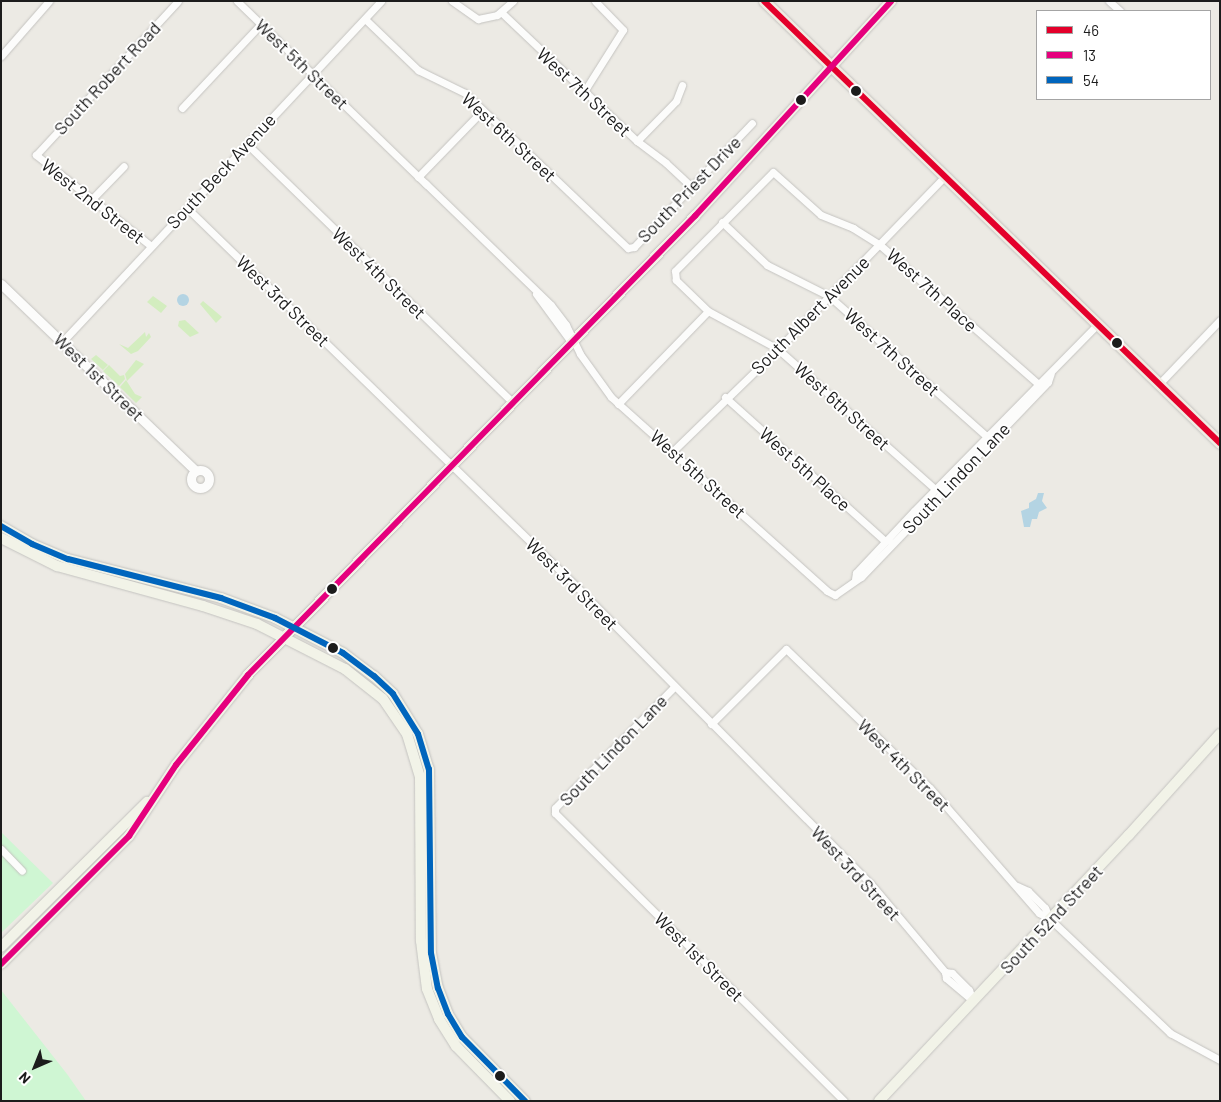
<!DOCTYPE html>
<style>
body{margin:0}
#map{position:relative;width:1221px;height:1102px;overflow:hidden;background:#eceae4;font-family:Barlow,sans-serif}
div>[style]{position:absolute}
.grass>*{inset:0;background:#d3edbf}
.park>*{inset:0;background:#cff6d3}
.water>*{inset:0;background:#b4d4e3}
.round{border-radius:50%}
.roads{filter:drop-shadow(0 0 1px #c4c3c0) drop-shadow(0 0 1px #c4c3c0)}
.minor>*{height:7px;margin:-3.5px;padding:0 3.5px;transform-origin:3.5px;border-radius:3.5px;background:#fcfcfb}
.tertiary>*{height:9px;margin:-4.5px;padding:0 4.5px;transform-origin:4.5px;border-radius:4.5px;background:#fcfcfb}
.tertiary>.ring{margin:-4.5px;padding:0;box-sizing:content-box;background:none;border:9px solid #fcfcfb;border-radius:50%}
.secondary>*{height:10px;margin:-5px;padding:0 5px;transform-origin:5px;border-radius:5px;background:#f2f3e8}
.primary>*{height:11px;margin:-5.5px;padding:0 5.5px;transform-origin:5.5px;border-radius:5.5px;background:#f0ece3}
.bus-1>*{height:6px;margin:-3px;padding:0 3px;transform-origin:3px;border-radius:3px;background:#e4002b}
.bus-2>*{height:6px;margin:-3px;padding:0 3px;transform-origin:3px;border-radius:3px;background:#e5007d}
.bus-3>*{height:6px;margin:-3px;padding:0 3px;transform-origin:3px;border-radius:3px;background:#0065bd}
.dots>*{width:14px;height:14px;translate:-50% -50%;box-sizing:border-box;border:2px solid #fff;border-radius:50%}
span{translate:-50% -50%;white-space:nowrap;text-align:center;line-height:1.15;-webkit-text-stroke:4px #fff;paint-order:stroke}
.street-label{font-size:18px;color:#1c1c1c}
.frame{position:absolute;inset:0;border:2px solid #1c1c1c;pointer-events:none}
.legend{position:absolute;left:1036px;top:10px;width:175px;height:90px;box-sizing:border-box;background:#fff;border:1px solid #a4a4a4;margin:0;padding:6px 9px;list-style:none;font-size:15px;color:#1c1c1c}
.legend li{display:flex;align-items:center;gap:10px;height:25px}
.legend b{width:25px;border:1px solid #a4a4a4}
.north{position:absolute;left:10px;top:1042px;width:50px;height:50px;-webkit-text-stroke:4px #fff;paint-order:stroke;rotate:224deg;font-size:14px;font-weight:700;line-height:20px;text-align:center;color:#1c1c1c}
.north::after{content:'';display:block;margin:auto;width:18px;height:22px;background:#1c1c1c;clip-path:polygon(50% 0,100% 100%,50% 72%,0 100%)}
</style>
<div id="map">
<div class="grass">
<div style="clip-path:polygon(153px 296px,167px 306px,161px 313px,147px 302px)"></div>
<div style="clip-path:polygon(203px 301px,222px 317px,216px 323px,200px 304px)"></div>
<div style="clip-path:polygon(185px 320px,199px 333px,190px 337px,178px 326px,179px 321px)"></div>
<div style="clip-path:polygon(145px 332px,146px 337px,149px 333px,151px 337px,138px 351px,131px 354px,119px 344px,128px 348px)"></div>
<div style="clip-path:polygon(96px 355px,108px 365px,103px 370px,91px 359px)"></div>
<div style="clip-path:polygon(136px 360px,144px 364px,127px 381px,125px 374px)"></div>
<div style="clip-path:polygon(109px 365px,120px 376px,124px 375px,125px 379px,119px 386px,103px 371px)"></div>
<div style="clip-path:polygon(126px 380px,135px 394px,142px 397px,136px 403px,120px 387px)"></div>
</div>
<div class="park">
<div style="clip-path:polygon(1px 832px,53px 883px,1px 933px)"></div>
<div style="clip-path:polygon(1px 990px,67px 1074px,86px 1101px,1px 1101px)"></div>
</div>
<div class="water">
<div class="round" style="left:177px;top:294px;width:12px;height:12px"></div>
<div style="clip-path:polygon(1044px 493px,1042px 501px,1047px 508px,1039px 512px,1037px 519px,1032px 519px,1030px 527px,1024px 527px,1021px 511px,1029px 508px,1029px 503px,1036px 499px,1038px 493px)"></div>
</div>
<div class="roads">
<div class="minor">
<div style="left:237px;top:1px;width:264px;rotate:44.1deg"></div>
<div style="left:452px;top:1px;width:32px;rotate:35deg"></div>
<div style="left:478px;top:19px;width:19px;rotate:-12deg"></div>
<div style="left:497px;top:15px;width:21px;rotate:-41deg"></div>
<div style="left:1109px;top:1px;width:15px;rotate:42deg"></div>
<div style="left:502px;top:13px;width:186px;rotate:43.5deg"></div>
<div style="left:637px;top:141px;width:36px;rotate:37deg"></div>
<div style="left:666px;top:163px;width:35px;rotate:43deg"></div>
<div style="left:365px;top:19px;width:74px;rotate:43.9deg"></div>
<div style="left:418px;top:70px;width:52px;rotate:26.1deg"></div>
<div style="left:465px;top:93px;width:225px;rotate:43.6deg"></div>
<div style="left:628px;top:248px;width:6px;rotate:-9deg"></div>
<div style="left:634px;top:247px;width:171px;rotate:-46.4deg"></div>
<div style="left:1px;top:56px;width:73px;rotate:-48.9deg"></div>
<div style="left:585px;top:90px;width:71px;rotate:-57.7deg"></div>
<div style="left:623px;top:30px;width:40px;rotate:-134deg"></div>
<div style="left:182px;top:108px;width:115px;rotate:-46.8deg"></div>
<div style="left:637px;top:141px;width:56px;rotate:-45.7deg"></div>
<div style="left:676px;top:101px;width:17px;rotate:-69deg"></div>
<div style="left:247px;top:144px;width:370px;rotate:44.2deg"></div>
<div style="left:418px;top:177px;width:93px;rotate:-45.9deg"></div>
<div style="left:425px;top:183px;width:175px;rotate:44.1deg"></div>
<div style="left:551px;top:305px;width:25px;rotate:53deg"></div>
<div style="left:566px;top:325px;width:32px;rotate:64deg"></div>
<div style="left:580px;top:354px;width:53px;rotate:54.2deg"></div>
<div style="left:611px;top:397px;width:290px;rotate:41.9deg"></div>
<div style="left:827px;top:591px;width:9px;rotate:27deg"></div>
<div style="left:835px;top:595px;width:32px;rotate:-35deg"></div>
<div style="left:861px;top:577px;width:270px;rotate:-46.2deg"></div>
<div style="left:1048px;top:382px;width:9px;rotate:-72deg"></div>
<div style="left:91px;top:200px;width:47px;rotate:-45.9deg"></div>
<div style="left:187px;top:208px;width:544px;rotate:44.18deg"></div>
<div style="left:577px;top:587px;width:418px;rotate:45.3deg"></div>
<div style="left:871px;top:884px;width:115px;rotate:49.9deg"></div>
<div style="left:945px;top:972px;width:6px;rotate:81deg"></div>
<div style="left:946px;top:978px;width:35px;rotate:40deg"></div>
<div style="left:722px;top:222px;width:62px;rotate:43.7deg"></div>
<div style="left:767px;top:265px;width:69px;rotate:26.6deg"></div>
<div style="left:829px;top:296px;width:210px;rotate:41.7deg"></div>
<div style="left:986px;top:436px;width:15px;rotate:-28deg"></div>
<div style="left:151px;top:246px;width:147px;rotate:-141.6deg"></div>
<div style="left:36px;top:155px;width:209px;rotate:-47.3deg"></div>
<div style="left:536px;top:294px;width:56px;rotate:53.7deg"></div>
<div style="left:62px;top:342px;width:467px;rotate:-46.9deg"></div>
<div style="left:1159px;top:384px;width:88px;rotate:-46.4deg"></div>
<div style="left:725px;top:397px;width:215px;rotate:42deg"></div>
<div style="left:885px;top:541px;width:4px;rotate:-14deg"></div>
<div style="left:618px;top:404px;width:129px;rotate:-45.9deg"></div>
<div style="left:673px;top:451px;width:146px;rotate:-44.2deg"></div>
<div style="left:778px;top:349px;width:239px;rotate:-46deg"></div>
<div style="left:946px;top:483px;width:13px;rotate:151deg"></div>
<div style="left:935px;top:489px;width:210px;rotate:-138.3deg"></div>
<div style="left:778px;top:349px;width:80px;rotate:-151.5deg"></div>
<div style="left:708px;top:311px;width:45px;rotate:-135.9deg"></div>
<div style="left:676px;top:280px;width:9px;rotate:-96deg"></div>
<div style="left:675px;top:271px;width:139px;rotate:-45.3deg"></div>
<div style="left:773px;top:172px;width:64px;rotate:41.9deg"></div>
<div style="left:821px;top:215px;width:35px;rotate:22deg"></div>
<div style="left:853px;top:228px;width:32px;rotate:32deg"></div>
<div style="left:880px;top:245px;width:209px;rotate:41.3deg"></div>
<div style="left:855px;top:579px;width:6px;rotate:-81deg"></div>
<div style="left:856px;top:573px;width:85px;rotate:-46.9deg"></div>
<div style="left:914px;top:511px;width:261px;rotate:-45.5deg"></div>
<div style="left:673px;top:688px;width:168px;rotate:134.5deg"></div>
<div style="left:555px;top:808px;width:5px;rotate:90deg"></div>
<div style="left:555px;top:813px;width:408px;rotate:44.9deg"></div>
<div style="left:711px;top:724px;width:106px;rotate:-45deg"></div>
<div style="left:786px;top:649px;width:200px;rotate:44deg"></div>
<div style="left:930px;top:788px;width:166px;rotate:48.9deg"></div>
<div style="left:1039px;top:913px;width:13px;rotate:29deg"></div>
<div style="left:1050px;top:919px;width:166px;rotate:43.5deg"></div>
<div style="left:1170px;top:1033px;width:57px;rotate:28.4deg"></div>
<div style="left:1px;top:849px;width:30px;rotate:46deg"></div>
<div style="left:1017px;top:886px;width:12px;rotate:24deg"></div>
<div style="left:1028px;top:891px;width:24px;rotate:45deg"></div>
<div style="left:1045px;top:908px;width:12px;rotate:66deg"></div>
<div style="left:945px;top:972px;width:7px;rotate:8deg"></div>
<div style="left:952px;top:973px;width:24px;rotate:45deg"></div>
<div style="left:969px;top:990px;width:12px;rotate:70deg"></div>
</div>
<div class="tertiary">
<div style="left:1px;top:284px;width:270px;rotate:43.8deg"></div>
<div class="ring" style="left:191px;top:470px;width:9px;height:9px"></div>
</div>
<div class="secondary">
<div style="left:1px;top:526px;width:36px;rotate:30deg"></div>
<div style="left:32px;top:544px;width:39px;rotate:23deg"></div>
<div style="left:68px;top:559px;width:158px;rotate:14.3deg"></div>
<div style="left:221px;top:598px;width:58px;rotate:20.3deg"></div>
<div style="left:275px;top:618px;width:76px;rotate:27.2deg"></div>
<div style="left:343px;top:653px;width:39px;rotate:37deg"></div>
<div style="left:374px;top:676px;width:26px;rotate:43deg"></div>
<div style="left:393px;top:694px;width:47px;rotate:58deg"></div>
<div style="left:418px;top:734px;width:37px;rotate:73deg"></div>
<div style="left:429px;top:769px;width:184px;rotate:89.4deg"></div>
<div style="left:431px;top:953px;width:36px;rotate:79deg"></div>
<div style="left:438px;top:988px;width:28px;rotate:69deg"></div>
<div style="left:448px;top:1014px;width:27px;rotate:59deg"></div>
<div style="left:462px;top:1037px;width:90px;rotate:45.5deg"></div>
<div style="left:1px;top:538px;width:63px;rotate:26.6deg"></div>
<div style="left:57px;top:566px;width:151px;rotate:15.3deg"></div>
<div style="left:203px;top:606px;width:57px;rotate:18.4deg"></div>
<div style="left:257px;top:624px;width:99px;rotate:27.1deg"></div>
<div style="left:345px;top:669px;width:48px;rotate:38.3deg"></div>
<div style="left:383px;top:699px;width:42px;rotate:55.6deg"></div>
<div style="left:407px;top:734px;width:45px;rotate:73.2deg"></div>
<div style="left:420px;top:777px;width:164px;rotate:89.7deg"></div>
<div style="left:421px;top:941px;width:48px;rotate:82.9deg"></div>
<div style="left:427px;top:989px;width:32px;rotate:68deg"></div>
<div style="left:439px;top:1019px;width:32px;rotate:58deg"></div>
<div style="left:456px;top:1046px;width:77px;rotate:45.5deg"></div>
<div style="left:1px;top:947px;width:206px;rotate:-44.8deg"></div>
<div style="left:1px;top:964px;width:181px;rotate:-45deg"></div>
<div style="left:129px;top:836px;width:85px;rotate:-56.5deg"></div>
<div style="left:176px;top:765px;width:115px;rotate:-51.3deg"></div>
<div style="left:248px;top:675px;width:641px;rotate:-45.76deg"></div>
<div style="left:695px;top:216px;width:291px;rotate:-47.6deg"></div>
<div style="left:879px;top:1101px;width:365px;rotate:-46.8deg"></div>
<div style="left:1129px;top:835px;width:136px;rotate:-48deg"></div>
</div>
<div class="primary">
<div style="left:764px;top:1px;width:635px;rotate:44.11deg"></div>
</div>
</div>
<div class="bus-1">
<div style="left:764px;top:1px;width:635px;rotate:44.11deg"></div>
</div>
<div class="bus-2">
<div style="left:1px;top:964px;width:181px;rotate:-45deg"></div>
<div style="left:129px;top:836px;width:85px;rotate:-56.5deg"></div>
<div style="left:176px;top:765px;width:115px;rotate:-51.3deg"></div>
<div style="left:248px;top:675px;width:641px;rotate:-45.76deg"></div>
<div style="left:695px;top:216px;width:291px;rotate:-47.6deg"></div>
</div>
<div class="bus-3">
<div style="left:1px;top:526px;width:36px;rotate:30deg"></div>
<div style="left:32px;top:544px;width:39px;rotate:23deg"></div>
<div style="left:68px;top:559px;width:158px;rotate:14.3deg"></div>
<div style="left:221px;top:598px;width:58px;rotate:20.3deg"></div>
<div style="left:275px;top:618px;width:76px;rotate:27.2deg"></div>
<div style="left:343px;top:653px;width:39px;rotate:37deg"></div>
<div style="left:374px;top:676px;width:26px;rotate:43deg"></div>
<div style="left:393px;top:694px;width:47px;rotate:58deg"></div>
<div style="left:418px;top:734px;width:37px;rotate:73deg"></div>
<div style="left:429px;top:769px;width:184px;rotate:89.4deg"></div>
<div style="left:431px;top:953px;width:36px;rotate:79deg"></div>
<div style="left:438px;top:988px;width:28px;rotate:69deg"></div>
<div style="left:448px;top:1014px;width:27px;rotate:59deg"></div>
<div style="left:462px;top:1037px;width:90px;rotate:45.5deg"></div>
</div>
<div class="dots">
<div style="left:856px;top:91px;background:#1c1c1c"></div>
<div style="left:801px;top:100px;background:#1c1c1c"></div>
<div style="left:1117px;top:343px;background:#1c1c1c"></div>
<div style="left:332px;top:589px;background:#1c1c1c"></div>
<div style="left:333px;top:648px;background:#1c1c1c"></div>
<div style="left:500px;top:1076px;background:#1c1c1c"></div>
</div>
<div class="street-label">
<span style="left:302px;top:64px;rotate:44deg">West 5th Street</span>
<span style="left:107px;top:78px;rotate:-47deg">South Robert Road</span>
<span style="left:584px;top:92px;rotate:43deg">West 7th Street</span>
<span style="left:509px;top:137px;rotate:43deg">West 6th Street</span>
<span style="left:221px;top:171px;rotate:-47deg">South Beck Avenue</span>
<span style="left:689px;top:189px;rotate:-46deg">South Priest Drive</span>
<span style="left:93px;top:201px;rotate:38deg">West 2nd Street</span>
<span style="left:379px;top:273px;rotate:44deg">West 4th Street</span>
<span style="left:932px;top:290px;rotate:42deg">West 7th Place</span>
<span style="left:283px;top:301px;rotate:44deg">West 3rd Street</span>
<span style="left:810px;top:315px;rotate:-45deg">South Albert Avenue</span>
<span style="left:892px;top:352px;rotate:42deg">West 7th Street</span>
<span style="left:99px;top:377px;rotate:44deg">West 1st Street</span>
<span style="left:842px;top:406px;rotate:42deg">West 6th Street</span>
<span style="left:805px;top:469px;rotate:42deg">West 5th Place</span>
<span style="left:698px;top:474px;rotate:42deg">West 5th Street</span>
<span style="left:956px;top:478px;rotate:-46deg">South Lindon Lane</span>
<span style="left:572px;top:584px;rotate:45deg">West 3rd Street</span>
<span style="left:613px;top:750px;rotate:-46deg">South Lindon Lane</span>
<span style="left:904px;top:765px;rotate:45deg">West 4th Street</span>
<span style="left:856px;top:873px;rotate:47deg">West 3rd Street</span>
<span style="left:1051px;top:919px;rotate:-47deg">South 52nd Street</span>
<span style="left:699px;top:957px;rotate:45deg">West 1st Street</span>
</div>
<div class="frame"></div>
<ul class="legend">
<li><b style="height:6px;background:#e4002b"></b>46</li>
<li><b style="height:6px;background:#e5007d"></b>13</li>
<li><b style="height:6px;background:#0065bd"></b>54</li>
</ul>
<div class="north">N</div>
</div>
